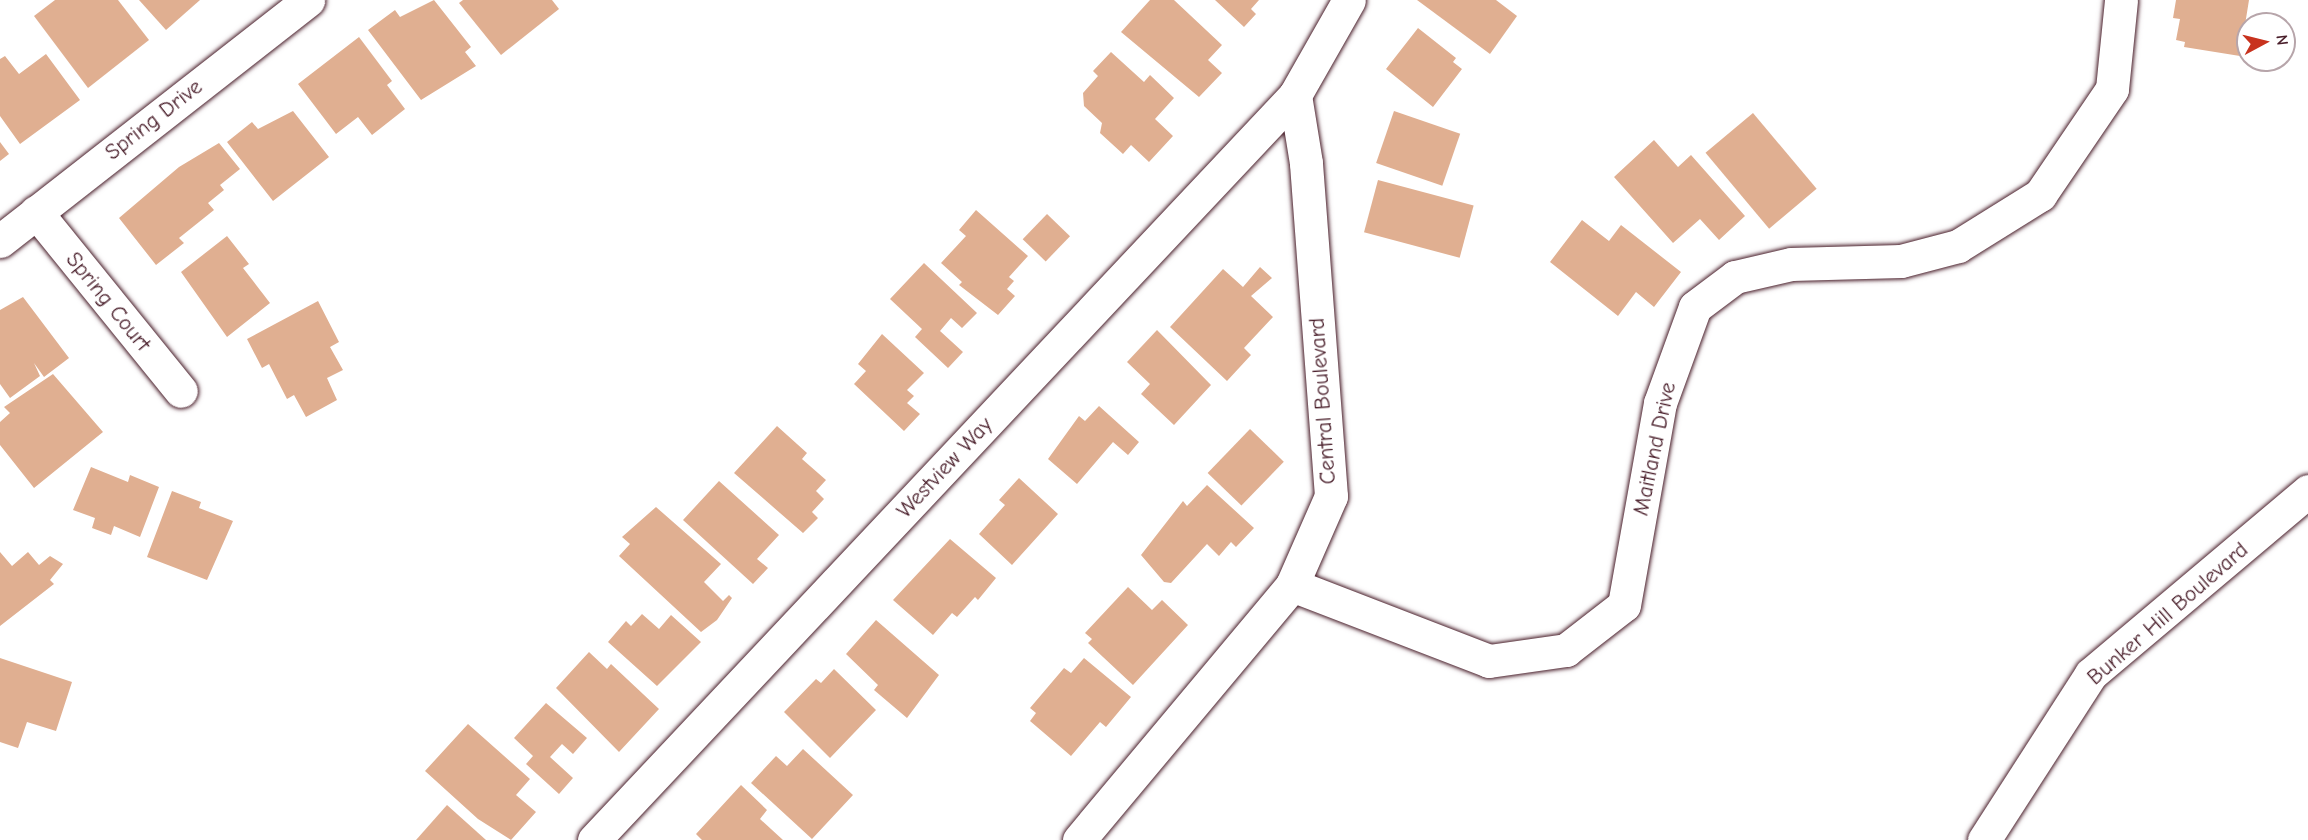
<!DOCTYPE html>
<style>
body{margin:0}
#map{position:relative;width:2308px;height:840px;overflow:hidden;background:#fff;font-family:"Comic Neue",sans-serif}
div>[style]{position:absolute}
.building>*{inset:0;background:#e0af91;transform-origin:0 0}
.roads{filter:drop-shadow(0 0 2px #4a1f2b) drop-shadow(0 0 2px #4a1f2b)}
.street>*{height:33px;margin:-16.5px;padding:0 16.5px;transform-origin:16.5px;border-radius:16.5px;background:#fff}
span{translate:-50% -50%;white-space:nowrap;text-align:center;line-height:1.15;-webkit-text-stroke:4.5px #fff;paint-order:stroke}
.street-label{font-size:22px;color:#4a1f2b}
.north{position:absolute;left:2236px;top:12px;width:60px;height:60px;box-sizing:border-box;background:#fff;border:2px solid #b7a5aa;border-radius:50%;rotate:83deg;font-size:16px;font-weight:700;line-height:24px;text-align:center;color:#4a1f2b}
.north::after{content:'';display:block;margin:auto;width:21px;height:27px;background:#c8321e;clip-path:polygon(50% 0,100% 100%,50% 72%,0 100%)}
</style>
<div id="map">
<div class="building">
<div style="clip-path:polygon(55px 0,118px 0,149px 40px,88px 88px,34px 16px)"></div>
<div style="clip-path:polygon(139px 0,200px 0,166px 30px)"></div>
<div style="clip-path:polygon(434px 0,471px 47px,465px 52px,476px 66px,421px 100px,368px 30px,395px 10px,400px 17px)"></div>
<div style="clip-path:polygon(463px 0,552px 0,559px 9px,501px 55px,459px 3px)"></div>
<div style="clip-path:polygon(1150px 0,1174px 0,1222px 45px,1208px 60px,1222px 73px,1199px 97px,1121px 32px)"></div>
<div style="clip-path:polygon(1215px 0,1259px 0,1251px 9px,1256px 14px,1244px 27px)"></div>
<div style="clip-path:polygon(1417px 0,1496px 0,1517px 16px,1490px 54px)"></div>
<div style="clip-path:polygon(2176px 0,2249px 0,2240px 56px,2184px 47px,2185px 42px,2176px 40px,2180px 19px,2173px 18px)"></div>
<div style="clip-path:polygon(1418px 28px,1456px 58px,1453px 62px,1462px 69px,1433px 107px,1386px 69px)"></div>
<div style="clip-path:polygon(359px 37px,392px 81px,387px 85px,405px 109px,372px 135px,358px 117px,336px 134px,298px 84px)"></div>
<div style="clip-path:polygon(1111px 52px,1144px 82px,1150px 75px,1174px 98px,1155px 119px,1173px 136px,1149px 162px,1131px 145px,1123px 154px,1100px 133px,1102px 123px,1084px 106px,1083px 93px,1098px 76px,1093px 71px)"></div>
<div style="clip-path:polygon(46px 54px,80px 100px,20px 144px,0 116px,0 59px,5px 56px,19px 74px)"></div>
<div style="clip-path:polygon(293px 111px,329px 157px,273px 201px,227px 142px,252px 122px,258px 129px)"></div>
<div style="left:1394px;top:111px;width:70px;height:55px;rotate:19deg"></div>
<div style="left:1753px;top:113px;width:99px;height:62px;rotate:50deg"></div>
<div style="clip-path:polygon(1654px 140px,1678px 167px,1691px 155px,1745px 216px,1719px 240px,1700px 219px,1673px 243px,1614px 177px)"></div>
<div style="clip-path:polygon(0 142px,9px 154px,0 161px)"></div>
<div style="clip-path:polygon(219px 143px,240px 169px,220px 185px,224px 190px,208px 203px,214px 210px,179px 238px,184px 243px,156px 265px,119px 218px,179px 167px)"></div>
<div style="left:1378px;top:180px;width:99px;height:54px;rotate:15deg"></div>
<div style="clip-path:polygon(976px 210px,1028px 256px,1009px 277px,1014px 281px,1007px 289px,1015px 296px,998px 315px,959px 285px,962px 282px,941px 263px,966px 236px,959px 230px)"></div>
<div style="left:1047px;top:214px;width:32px;height:35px;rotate:44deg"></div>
<div style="clip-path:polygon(1582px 220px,1609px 241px,1621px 225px,1681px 272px,1654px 307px,1636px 292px,1618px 316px,1550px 262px)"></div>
<div style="clip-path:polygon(227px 236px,249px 264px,243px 268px,270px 303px,227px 337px,181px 272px)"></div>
<div style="clip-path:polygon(924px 263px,977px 313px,962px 328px,951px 318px,940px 331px,963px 352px,948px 368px,915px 337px,922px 329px,890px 299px)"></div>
<div style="clip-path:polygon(1260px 267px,1272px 278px,1251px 296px,1273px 317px,1244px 348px,1251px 355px,1227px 381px,1170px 327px,1223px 269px,1243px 287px)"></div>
<div style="clip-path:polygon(23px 297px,69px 358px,44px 377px,34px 363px,40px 376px,10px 398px,0 384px,0 310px)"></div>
<div style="clip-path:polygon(318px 301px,339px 342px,330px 347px,343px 370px,327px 378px,337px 400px,306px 417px,294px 395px,287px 399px,269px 364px,262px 368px,247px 339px)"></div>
<div style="clip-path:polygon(1157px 330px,1211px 385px,1174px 425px,1141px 394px,1150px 384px,1127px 362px)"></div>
<div style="clip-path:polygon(882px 334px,924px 373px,907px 390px,914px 396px,907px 403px,920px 414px,904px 431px,854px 384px,866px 371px,858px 364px)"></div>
<div style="clip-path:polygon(53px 374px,103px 432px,34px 488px,0 445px,0 422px,10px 413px,4px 407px)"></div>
<div style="clip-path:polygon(1099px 406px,1139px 442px,1128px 455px,1113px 442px,1077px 484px,1048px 459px,1079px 416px,1085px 421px)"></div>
<div style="clip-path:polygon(777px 426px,807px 453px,802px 459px,826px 480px,816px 491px,824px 499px,812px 512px,818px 518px,803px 533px,734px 473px)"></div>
<div style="left:1250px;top:429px;width:47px;height:61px;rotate:44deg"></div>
<div style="clip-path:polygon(91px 467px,128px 482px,130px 475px,159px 487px,140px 537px,114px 526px,111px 535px,92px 528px,95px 518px,73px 510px)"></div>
<div style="clip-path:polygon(1019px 478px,1058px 514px,1012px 565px,979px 534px,1005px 505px,999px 500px)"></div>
<div style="clip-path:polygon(719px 481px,779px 535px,757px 559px,768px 568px,753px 584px,683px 520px)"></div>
<div style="clip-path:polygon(1207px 485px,1254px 528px,1236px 547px,1231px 542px,1219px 556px,1207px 544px,1171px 583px,1164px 582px,1141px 555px,1183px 501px,1187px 506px)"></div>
<div style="clip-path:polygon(172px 491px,201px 502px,199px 508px,233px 521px,207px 580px,147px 557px)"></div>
<div style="clip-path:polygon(656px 507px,721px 564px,704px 582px,723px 601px,729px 595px,732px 598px,717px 620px,701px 632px,619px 556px,630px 544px,622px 537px)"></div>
<div style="clip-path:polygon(950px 539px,996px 578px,978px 600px,975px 597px,957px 617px,952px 613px,933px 635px,893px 600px)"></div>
<div style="clip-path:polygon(0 552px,12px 566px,28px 552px,39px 565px,50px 556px,63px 564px,50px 580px,54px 584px,0 626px)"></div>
<div style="clip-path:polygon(1128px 587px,1152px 610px,1162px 600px,1188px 625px,1133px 685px,1088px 643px,1092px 639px,1085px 633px)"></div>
<div style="clip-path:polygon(642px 614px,659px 629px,671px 615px,701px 642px,657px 686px,608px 642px,626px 621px,631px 626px)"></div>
<div style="clip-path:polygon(876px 620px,939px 675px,907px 718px,874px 690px,878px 685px,846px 654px)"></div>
<div style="clip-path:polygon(589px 652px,607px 669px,611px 664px,659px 709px,619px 752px,556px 688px)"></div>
<div style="clip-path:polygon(0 658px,72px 682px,56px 731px,27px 722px,18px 748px,0 742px)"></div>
<div style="clip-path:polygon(1084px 658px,1131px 697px,1106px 727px,1100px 722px,1071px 756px,1030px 721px,1036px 713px,1030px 708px,1064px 668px,1071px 673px)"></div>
<div style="clip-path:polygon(834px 669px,876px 710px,830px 758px,784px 712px,816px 679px,821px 683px)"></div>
<div style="clip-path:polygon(546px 703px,587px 738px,573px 754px,562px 744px,550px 757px,573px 778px,559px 794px,526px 764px,533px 756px,514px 738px)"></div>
<div style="clip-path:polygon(468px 724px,530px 779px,516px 795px,536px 812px,511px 840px,478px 819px,425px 771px)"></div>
<div style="clip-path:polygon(803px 749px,853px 795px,812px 839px,751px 783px,776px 756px,787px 766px)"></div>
<div style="clip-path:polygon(741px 785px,767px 810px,760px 819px,783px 840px,702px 840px,696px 834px)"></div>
<div style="clip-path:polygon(447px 805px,486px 840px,416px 840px)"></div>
</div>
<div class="roads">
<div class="street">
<div style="left:36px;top:212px;width:230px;rotate:51deg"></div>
<div style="left:0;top:241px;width:391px;rotate:-38deg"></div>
<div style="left:1292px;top:585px;width:211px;rotate:21.1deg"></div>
<div style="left:1489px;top:661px;width:78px;rotate:-8.1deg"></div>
<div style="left:1566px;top:650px;width:73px;rotate:-37.8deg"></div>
<div style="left:1624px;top:605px;width:205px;rotate:-79.9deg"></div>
<div style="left:1660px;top:403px;width:102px;rotate:-70deg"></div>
<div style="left:1695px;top:307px;width:50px;rotate:-36.9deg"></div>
<div style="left:1735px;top:277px;width:57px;rotate:-13.1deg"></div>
<div style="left:1791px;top:264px;width:110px;rotate:-1.6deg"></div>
<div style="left:1901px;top:261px;width:59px;rotate:-14.7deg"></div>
<div style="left:1958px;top:246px;width:97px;rotate:-31.9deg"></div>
<div style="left:2040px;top:195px;width:128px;rotate:-55.8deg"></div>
<div style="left:2112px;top:89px;width:89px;rotate:-84.2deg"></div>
<div style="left:594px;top:840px;width:1023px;rotate:-46.74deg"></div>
<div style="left:1079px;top:840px;width:332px;rotate:-50.1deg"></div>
<div style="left:1292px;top:585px;width:97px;rotate:-66.3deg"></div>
<div style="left:1331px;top:496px;width:334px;rotate:-94.3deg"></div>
<div style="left:1306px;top:163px;width:69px;rotate:-99.2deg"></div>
<div style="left:1295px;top:95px;width:109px;rotate:-60.4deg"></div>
<div style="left:1984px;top:840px;width:197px;rotate:-57.2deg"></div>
<div style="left:2091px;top:674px;width:284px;rotate:-40.1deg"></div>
</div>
</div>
<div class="street-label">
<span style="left:154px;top:120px;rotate:-38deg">Spring Drive</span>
<span style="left:108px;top:302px;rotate:51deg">Spring Court</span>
<span style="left:1323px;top:401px;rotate:-94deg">Central Boulevard</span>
<span style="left:1655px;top:449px;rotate:-78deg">Maitland Drive</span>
<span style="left:945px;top:468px;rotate:-47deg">Westview Way</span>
<span style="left:2168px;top:614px;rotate:-41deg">Bunker Hill Boulevard</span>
</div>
<div class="north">N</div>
</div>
